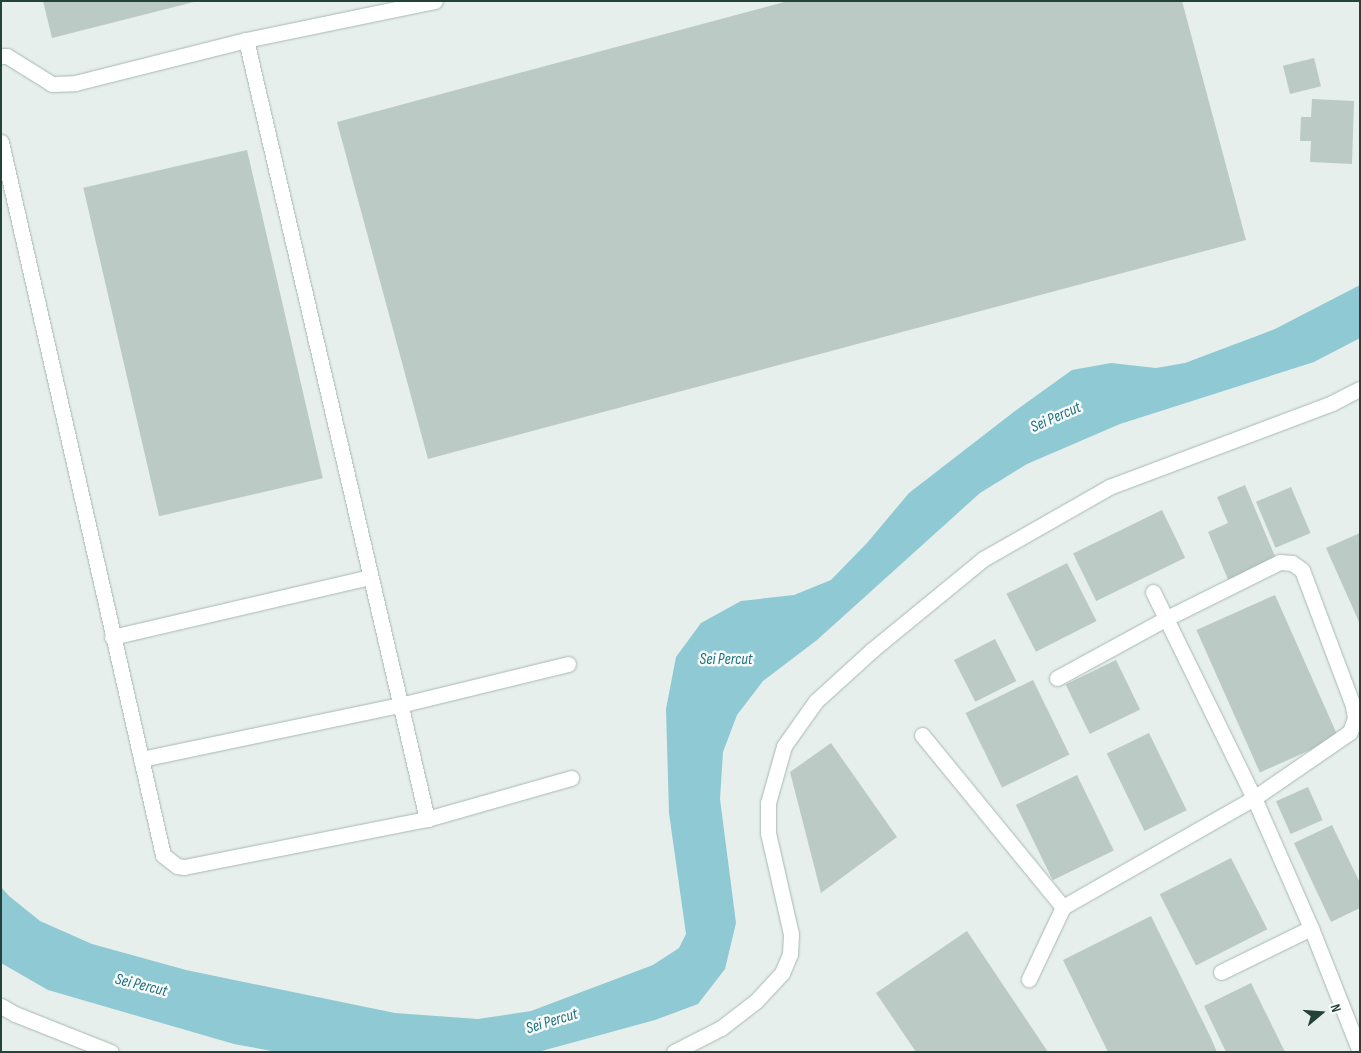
<!DOCTYPE html>
<style>
body{margin:0}
#map{position:relative;width:1361px;height:1053px;overflow:hidden;background:#e6efeb;font-family:"Sofia Sans Condensed",sans-serif}
div>[style]{position:absolute}
.water>*{inset:0;background:#8ec9d4}
.building>*{inset:0;background:#bbcac4;transform-origin:0 0}
.roads{filter:drop-shadow(0 0 1px #a8b8b2) drop-shadow(0 0 1px #a8b8b2)}
.minor>*{height:15px;margin:-7.5px;padding:0 7.5px;transform-origin:7.5px;border-radius:7.5px;background:#fff}
span{translate:-50% -50%;white-space:nowrap;text-align:center;line-height:1.15;-webkit-text-stroke:5px #f7fbf9;paint-order:stroke}
.water-label{font-size:16px;color:#1c6f80;font-style:italic}
.frame{position:absolute;inset:0;border:2px solid #24423a;pointer-events:none}
.north{position:absolute;left:1296px;top:988px;width:50px;height:50px;-webkit-text-stroke:4px #f7fbf9;paint-order:stroke;rotate:72deg;font-size:14px;font-weight:700;line-height:20px;text-align:center;color:#24423a}
.north::after{content:'';display:block;margin:auto;width:18px;height:22px;background:#24423a;clip-path:polygon(50% 0,100% 100%,50% 72%,0 100%)}
</style>
<div id="map">
<div class="water">
<div style="clip-path:polygon(1360px 285px,1360px 338px,1314px 362px,1120px 424px,1027px 464px,980px 493px,817px 640px,763px 681px,737px 715px,723px 752px,720px 799px,736px 923px,725px 969px,698px 1004px,655px 1020px,538px 1052px,277px 1052px,234px 1044px,48px 990px,1px 963px,1px 887px,9px 896px,40px 921px,92px 944px,186px 970px,395px 1013px,478px 1019px,531px 1011px,653px 965px,679px 948px,686px 934px,669px 813px,666px 709px,676px 657px,701px 623px,741px 601px,794px 595px,831px 580px,867px 543px,909px 493px,1015px 411px,1072px 370px,1111px 363px,1156px 368px,1185px 363px,1275px 329px)"></div>
</div>
<div class="building">
<div style="clip-path:polygon(43px 1px,194px 1px,194px 2px,52px 38px)"></div>
<div style="clip-path:polygon(788px 1px,1182px 1px,1246px 240px,428px 459px,337px 122px)"></div>
<div style="left:1314px;top:58px;width:29px;height:32px;rotate:76deg"></div>
<div style="clip-path:polygon(1312px 99px,1354px 101px,1352px 164px,1310px 162px,1311px 141px,1300px 141px,1301px 117px,1311px 117px)"></div>
<div style="left:247px;top:150px;width:337px;height:168px;rotate:77deg"></div>
<div style="clip-path:polygon(1245px 485px,1277px 561px,1229px 582px,1208px 532px,1228px 523px,1217px 497px)"></div>
<div style="left:1291px;top:487px;width:50px;height:38px;rotate:67deg"></div>
<div style="left:1162px;top:510px;width:53px;height:99px;rotate:64deg"></div>
<div style="clip-path:polygon(1360px 533px,1360px 624px,1326px 548px)"></div>
<div style="left:1067px;top:563px;width:65px;height:68px;rotate:63deg"></div>
<div style="left:1275px;top:595px;width:156px;height:86px;rotate:66deg"></div>
<div style="left:995px;top:639px;width:47px;height:46px;rotate:63deg"></div>
<div style="left:1116px;top:660px;width:55px;height:56px;rotate:64deg"></div>
<div style="left:1033px;top:680px;width:83px;height:75px;rotate:64deg"></div>
<div style="left:1149px;top:733px;width:86px;height:47px;rotate:64deg"></div>
<div style="clip-path:polygon(831px 743px,897px 837px,821px 893px,790px 772px)"></div>
<div style="left:1077px;top:775px;width:84px;height:68px;rotate:64deg"></div>
<div style="left:1308px;top:787px;width:36px;height:35px;rotate:66deg"></div>
<div style="clip-path:polygon(1332px 825px,1360px 883px,1360px 908px,1331px 922px,1294px 843px)"></div>
<div style="left:1231px;top:858px;width:80px;height:80px;rotate:63deg"></div>
<div style="clip-path:polygon(1151px 916px,1210px 1036px,1217px 1052px,1108px 1052px,1063px 960px)"></div>
<div style="clip-path:polygon(967px 931px,1048px 1052px,916px 1052px,876px 993px)"></div>
<div style="clip-path:polygon(1251px 983px,1285px 1052px,1226px 1052px,1204px 1006px)"></div>
</div>
<div class="roads">
<div class="minor">
<div style="left:246px;top:40px;width:800px;rotate:76.92deg"></div>
<div style="left:1px;top:56px;width:6px"></div>
<div style="left:7px;top:56px;width:53px;rotate:31.9deg"></div>
<div style="left:52px;top:84px;width:23px;rotate:-2deg"></div>
<div style="left:75px;top:83px;width:176px;rotate:-14.1deg"></div>
<div style="left:246px;top:40px;width:193px;rotate:-11.7deg"></div>
<div style="left:1px;top:142px;width:731px;rotate:77.2deg"></div>
<div style="left:163px;top:855px;width:18px;rotate:38deg"></div>
<div style="left:177px;top:866px;width:7px;rotate:8deg"></div>
<div style="left:184px;top:867px;width:248px;rotate:-11.2deg"></div>
<div style="left:427px;top:819px;width:150px;rotate:-15.9deg"></div>
<div style="left:1153px;top:592px;width:229px;rotate:63.9deg"></div>
<div style="left:1254px;top:798px;width:142px;rotate:66.3deg"></div>
<div style="left:1311px;top:928px;width:133px;rotate:68.4deg"></div>
<div style="left:112px;top:637px;width:265px;rotate:-13.1deg"></div>
<div style="left:1057px;top:678px;width:123px;rotate:-28.6deg"></div>
<div style="left:1165px;top:619px;width:128px;rotate:-26.4deg"></div>
<div style="left:1280px;top:562px;width:12px;rotate:5deg"></div>
<div style="left:1292px;top:563px;width:12px;rotate:35deg"></div>
<div style="left:1302px;top:570px;width:145px;rotate:69.4deg"></div>
<div style="left:1353px;top:706px;width:12px;rotate:81deg"></div>
<div style="left:1355px;top:718px;width:15px;rotate:110deg"></div>
<div style="left:1350px;top:732px;width:116px;rotate:145.5deg"></div>
<div style="left:1254px;top:798px;width:220px;rotate:150.3deg"></div>
<div style="left:922px;top:735px;width:222px;rotate:50.7deg"></div>
<div style="left:1063px;top:907px;width:80px;rotate:115.3deg"></div>
<div style="left:141px;top:759px;width:265px;rotate:-11.8deg"></div>
<div style="left:400px;top:705px;width:173px;rotate:-13.7deg"></div>
<div style="left:1221px;top:972px;width:100px;rotate:-26.1deg"></div>
<div style="left:1px;top:1006px;width:16px;rotate:30deg"></div>
<div style="left:15px;top:1014px;width:103px;rotate:21.6deg"></div>
<div style="left:674px;top:1052px;width:53px;rotate:-27.1deg"></div>
<div style="left:721px;top:1028px;width:44px;rotate:-37.6deg"></div>
<div style="left:756px;top:1001px;width:38px;rotate:-47deg"></div>
<div style="left:782px;top:973px;width:21px;rotate:-67deg"></div>
<div style="left:790px;top:954px;width:20px;rotate:-87deg"></div>
<div style="left:791px;top:934px;width:104px;rotate:-102.8deg"></div>
<div style="left:768px;top:833px;width:30px;rotate:-90deg"></div>
<div style="left:768px;top:803px;width:59px;rotate:-74.3deg"></div>
<div style="left:784px;top:746px;width:55px;rotate:-54.6deg"></div>
<div style="left:816px;top:701px;width:76px;rotate:-42.3deg"></div>
<div style="left:872px;top:650px;width:144px;rotate:-39.3deg"></div>
<div style="left:983px;top:559px;width:145px;rotate:-29.7deg"></div>
<div style="left:1109px;top:487px;width:238px;rotate:-20.6deg"></div>
<div style="left:1332px;top:403px;width:31px;rotate:-27deg"></div>
</div>
</div>
<div class="water-label">
<span style="left:1056px;top:418px;rotate:-24deg">Sei Percut</span>
<span style="left:726px;top:660px">Sei Percut</span>
<span style="left:141px;top:986px;rotate:14deg">Sei Percut</span>
<span style="left:552px;top:1022px;rotate:-17deg">Sei Percut</span>
</div>
<div class="frame"></div>
<div class="north">N</div>
</div>
